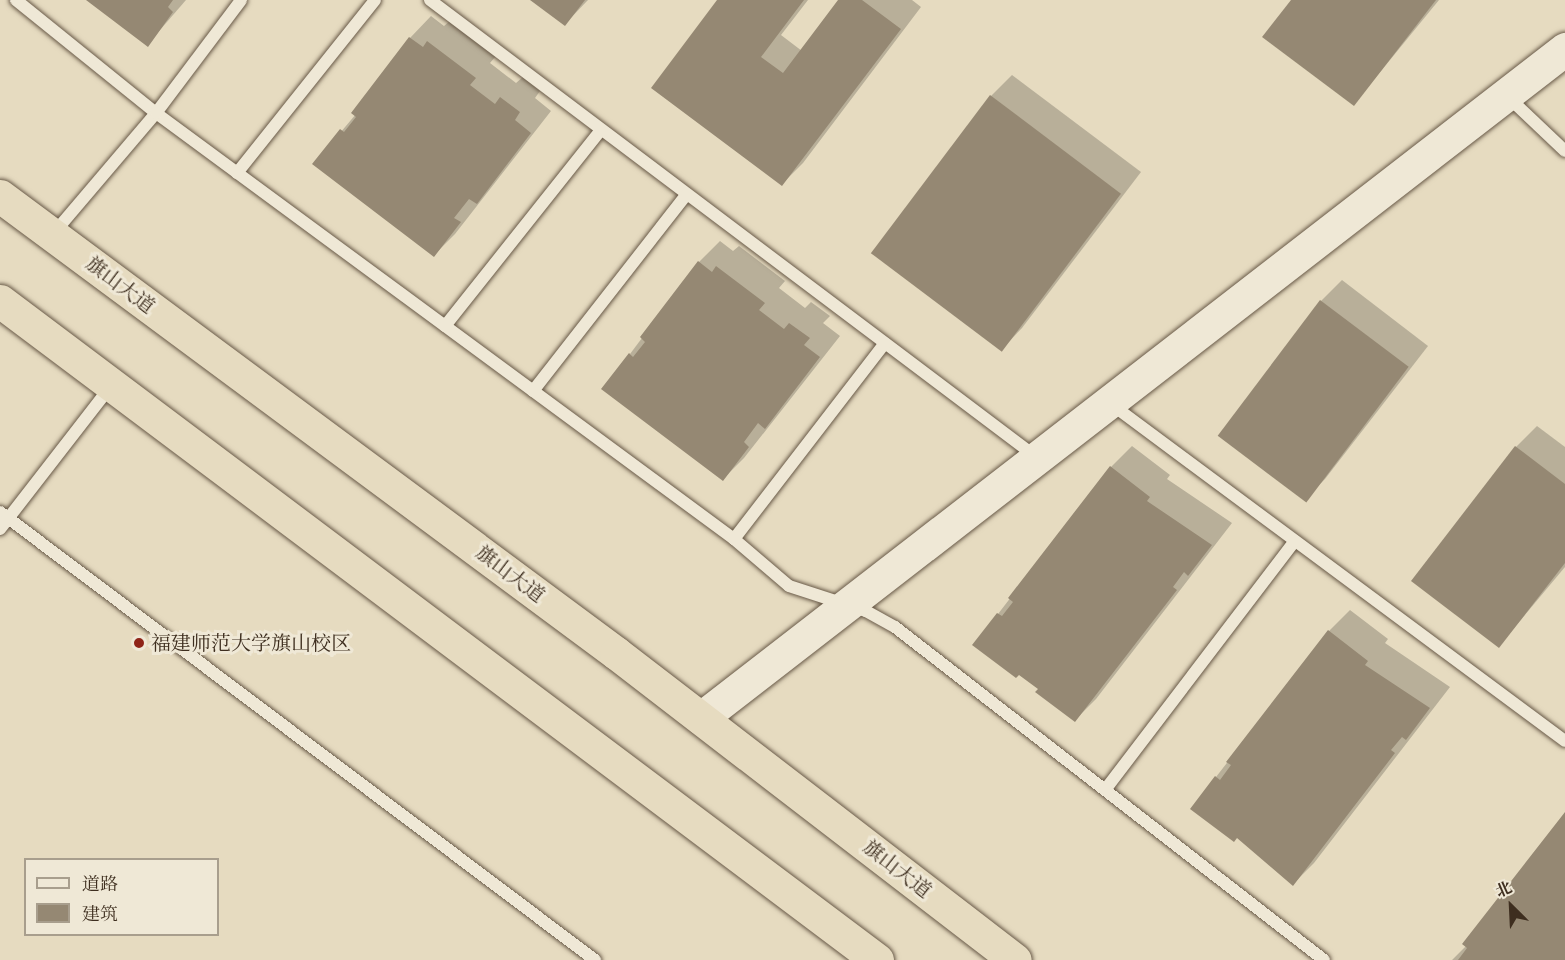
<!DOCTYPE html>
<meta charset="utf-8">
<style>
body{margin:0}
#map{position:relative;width:1565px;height:960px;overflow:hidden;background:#e6dbc0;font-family:Cardo,"Noto Serif SC",serif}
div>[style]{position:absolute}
.shadow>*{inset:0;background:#0003}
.building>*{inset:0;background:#958873;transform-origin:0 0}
.roads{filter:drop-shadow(0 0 2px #685947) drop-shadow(0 0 2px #685947)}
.lane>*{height:12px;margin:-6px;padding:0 6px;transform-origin:6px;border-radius:6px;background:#efe8d6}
.secondary>*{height:33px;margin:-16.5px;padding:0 16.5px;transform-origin:16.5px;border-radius:16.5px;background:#efe8d6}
.highway>*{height:33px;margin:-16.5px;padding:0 16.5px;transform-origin:16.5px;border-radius:16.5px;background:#e6dbc0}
.dots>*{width:16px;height:16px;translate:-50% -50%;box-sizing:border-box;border:3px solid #efe8d6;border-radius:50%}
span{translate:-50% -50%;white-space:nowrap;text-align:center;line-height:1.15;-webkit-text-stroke:6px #efe8d6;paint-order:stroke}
.street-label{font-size:20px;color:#3e2e1f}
.poi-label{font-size:20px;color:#3e2e1f}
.left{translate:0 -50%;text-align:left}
.legend{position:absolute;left:24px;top:858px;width:195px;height:78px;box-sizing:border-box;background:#efe8d6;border:2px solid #a89e8d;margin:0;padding:8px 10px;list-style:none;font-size:18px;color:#3e2e1f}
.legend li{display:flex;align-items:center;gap:12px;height:30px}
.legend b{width:30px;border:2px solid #a89e8d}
.north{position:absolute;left:1481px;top:876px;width:60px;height:60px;-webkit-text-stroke:4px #efe8d6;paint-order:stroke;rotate:336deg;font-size:16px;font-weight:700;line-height:24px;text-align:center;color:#3e2e1f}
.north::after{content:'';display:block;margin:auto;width:21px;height:27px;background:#3e2e1f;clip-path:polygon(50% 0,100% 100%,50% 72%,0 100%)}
</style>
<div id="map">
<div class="shadow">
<div style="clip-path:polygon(89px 0,186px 0,147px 45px)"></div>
<div style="clip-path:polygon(532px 0,588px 0,565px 24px)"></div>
<div style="clip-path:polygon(719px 0,808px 0,781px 35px,802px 51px,840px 0,912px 0,921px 7px,803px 163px,782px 184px)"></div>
<div style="clip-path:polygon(1292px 0,1439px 0,1354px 104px)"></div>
<div style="clip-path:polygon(431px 16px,444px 26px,450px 21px,496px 56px,490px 63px,516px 83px,523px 77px,540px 91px,535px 98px,551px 111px,455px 234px,434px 255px,314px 164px,356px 114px,353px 112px,410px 38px)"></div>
<div style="clip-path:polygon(1012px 75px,1141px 172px,1022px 328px,1001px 350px,872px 253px,991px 96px)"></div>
<div style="clip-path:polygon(720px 241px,733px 251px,739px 246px,785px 281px,779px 288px,805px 308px,811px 302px,830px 316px,823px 323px,840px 336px,744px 458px,723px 479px,630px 354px,699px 262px)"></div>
<div style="clip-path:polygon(1342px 280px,1428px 346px,1325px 479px,1304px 500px,1321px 301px)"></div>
<div style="clip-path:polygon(1537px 426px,1565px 447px,1565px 567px,1499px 646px,1516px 447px)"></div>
<div style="clip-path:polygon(1132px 446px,1170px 475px,1167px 479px,1232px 523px,1096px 699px,1075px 720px,1040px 688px,998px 614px,1111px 467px)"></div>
<div style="clip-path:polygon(1350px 610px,1388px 639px,1385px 643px,1450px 687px,1314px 863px,1293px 884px,1216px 777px,1329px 631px)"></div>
<div style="clip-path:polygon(1565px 814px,1565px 960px,1452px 960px,1467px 945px)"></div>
</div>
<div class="building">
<div style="clip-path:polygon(86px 0,173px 0,168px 7px,173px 12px,148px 47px)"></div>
<div style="clip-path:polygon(530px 0,585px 0,565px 26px)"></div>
<div style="clip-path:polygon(717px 0,804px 0,761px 57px,783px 73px,838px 0,862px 0,901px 29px,782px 186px,651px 88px)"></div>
<div style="clip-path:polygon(1291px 0,1436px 0,1354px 106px,1262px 37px)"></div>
<div style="clip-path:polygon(409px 37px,423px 47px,427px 41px,476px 78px,470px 85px,495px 104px,500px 97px,520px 112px,515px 120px,531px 133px,477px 204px,469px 199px,454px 218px,461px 222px,434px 257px,312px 164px,340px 129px,344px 132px,356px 117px,351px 113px)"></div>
<div style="left:990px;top:95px;width:164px;height:198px;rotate:37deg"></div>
<div style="clip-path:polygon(698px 261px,712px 272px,716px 266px,765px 303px,759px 310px,784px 329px,789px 323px,810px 338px,804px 345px,820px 357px,765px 429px,758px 423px,744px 442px,749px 447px,723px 481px,601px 389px,629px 353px,633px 357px,645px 342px,640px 337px)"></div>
<div style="left:1320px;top:300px;width:111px;height:170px;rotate:37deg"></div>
<div style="clip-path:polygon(1515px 446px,1565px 484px,1565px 563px,1499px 648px,1411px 581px)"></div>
<div style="clip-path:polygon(1110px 466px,1150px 497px,1147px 501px,1212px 545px,1188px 576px,1184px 572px,1173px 587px,1177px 590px,1075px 722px,1035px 692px,1038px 689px,1019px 675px,1016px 678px,972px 645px,997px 613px,1002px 616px,1013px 602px,1008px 598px)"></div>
<div style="clip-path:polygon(1328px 630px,1368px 661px,1365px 665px,1430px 708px,1406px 740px,1402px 737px,1391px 750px,1395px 753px,1293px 886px,1237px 838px,1234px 842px,1190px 809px,1215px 776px,1220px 780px,1231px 765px,1226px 762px)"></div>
<div style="clip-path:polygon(1565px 812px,1565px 960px,1458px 960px,1467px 948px,1462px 944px)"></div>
</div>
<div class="roads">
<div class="lane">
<div style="left:16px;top:0;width:180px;rotate:38.9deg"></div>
<div style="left:156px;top:113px;width:718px;rotate:36.39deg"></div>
<div style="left:734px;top:539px;width:72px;rotate:40.5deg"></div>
<div style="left:789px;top:586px;width:81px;rotate:18deg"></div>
<div style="left:866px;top:611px;width:33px;rotate:29deg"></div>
<div style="left:895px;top:627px;width:543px;rotate:37.82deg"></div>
<div style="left:430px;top:0;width:758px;rotate:37.01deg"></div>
<div style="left:1506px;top:95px;width:81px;rotate:43.5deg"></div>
<div style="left:237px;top:173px;width:221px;rotate:-51.4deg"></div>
<div style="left:53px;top:234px;width:159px;rotate:-49.6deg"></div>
<div style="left:156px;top:113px;width:141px;rotate:-53deg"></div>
<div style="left:445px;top:326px;width:249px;rotate:-51.5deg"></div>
<div style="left:533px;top:391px;width:249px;rotate:-52deg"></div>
<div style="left:1111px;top:404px;width:565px;rotate:36.59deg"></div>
<div style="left:0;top:512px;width:745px;rotate:36.98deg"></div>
<div style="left:0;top:529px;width:180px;rotate:-52.2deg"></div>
<div style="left:734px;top:539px;width:247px;rotate:-52.4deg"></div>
<div style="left:1105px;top:790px;width:313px;rotate:-52.7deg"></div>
</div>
<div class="secondary">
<div style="left:701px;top:718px;width:1093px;rotate:-37.75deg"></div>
</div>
<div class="highway">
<div style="left:0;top:196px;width:767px;rotate:36.57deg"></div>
<div style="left:616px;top:653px;width:503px;rotate:37.58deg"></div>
<div style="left:0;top:301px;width:1097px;rotate:36.92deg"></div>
</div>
</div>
<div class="dots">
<div style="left:139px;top:643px;background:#8f2418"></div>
</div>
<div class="street-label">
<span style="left:120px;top:285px;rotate:37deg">旗山大道</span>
<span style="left:510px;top:574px;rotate:37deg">旗山大道</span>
<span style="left:897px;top:869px;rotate:38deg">旗山大道</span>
</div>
<div class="poi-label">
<span class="left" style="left:151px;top:643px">福建师范大学旗山校区</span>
</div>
<ul class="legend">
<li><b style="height:8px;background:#efe8d6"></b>道路</li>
<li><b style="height:16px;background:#958873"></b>建筑</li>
</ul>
<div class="north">北</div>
</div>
